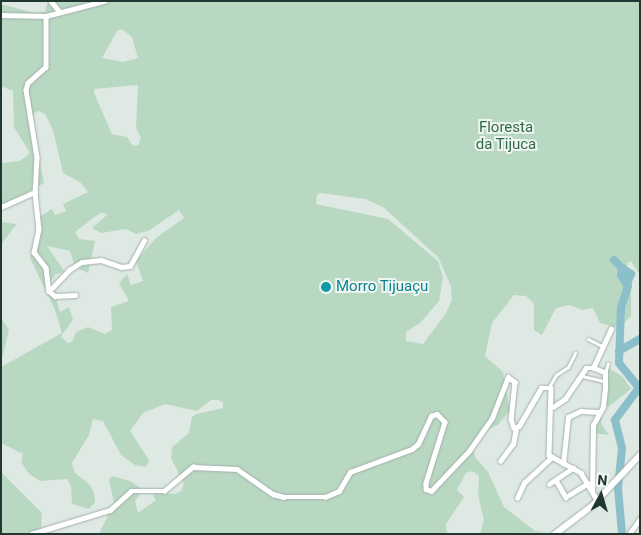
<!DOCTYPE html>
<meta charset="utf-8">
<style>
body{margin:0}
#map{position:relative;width:641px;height:535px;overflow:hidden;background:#dfe9e4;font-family:Roboto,sans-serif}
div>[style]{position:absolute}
.green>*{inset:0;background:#b9d8c2}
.river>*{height:8px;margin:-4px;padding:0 4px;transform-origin:4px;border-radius:4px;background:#8bbfc9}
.roads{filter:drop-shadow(0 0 1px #a2b0ab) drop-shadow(0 0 1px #a2b0ab)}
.pedestrian>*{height:3px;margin:-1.5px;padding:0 1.5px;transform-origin:1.5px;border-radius:1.5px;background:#fff}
.minor>*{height:4.5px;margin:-2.25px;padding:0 2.25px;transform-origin:2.25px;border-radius:2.25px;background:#fff}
.secondary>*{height:6px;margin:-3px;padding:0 3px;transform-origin:3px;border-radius:3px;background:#fff}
.dots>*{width:14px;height:14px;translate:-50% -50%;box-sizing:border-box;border:2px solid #eff6f2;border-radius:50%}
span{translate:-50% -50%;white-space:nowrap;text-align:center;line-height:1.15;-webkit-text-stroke:4px #eff6f2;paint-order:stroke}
.park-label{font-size:15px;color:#306a47}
.culture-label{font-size:15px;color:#0d838f}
.left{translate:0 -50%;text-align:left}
.frame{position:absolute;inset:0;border:2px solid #213731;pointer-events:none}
.north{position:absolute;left:576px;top:470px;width:50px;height:50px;-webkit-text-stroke:4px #eff6f2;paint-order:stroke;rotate:6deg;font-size:14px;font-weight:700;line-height:20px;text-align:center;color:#213731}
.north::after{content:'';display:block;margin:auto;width:18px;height:22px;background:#213731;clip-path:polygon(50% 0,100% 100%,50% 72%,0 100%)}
</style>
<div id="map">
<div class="green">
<div style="clip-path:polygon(evenodd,48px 1px,640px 1px,640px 275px,631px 261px,627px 263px,631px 287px,631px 316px,621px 326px,614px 327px,600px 323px,593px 308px,582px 310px,570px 305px,556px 308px,542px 335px,534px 330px,534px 304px,526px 296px,514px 295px,492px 323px,485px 356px,503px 372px,510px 410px,498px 425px,481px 432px,473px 445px,475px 457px,488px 472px,504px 507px,535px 531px,551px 532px,480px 534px,484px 520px,478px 495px,479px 476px,472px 471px,466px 473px,457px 490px,464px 497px,446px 524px,447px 534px,99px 534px,114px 503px,109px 480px,112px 476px,130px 481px,143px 490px,135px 501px,138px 513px,156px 500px,153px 495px,157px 492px,175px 494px,181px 491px,184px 484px,171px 458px,172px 447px,189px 433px,192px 417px,196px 414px,223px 408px,223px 402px,218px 400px,211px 400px,197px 411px,165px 404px,143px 413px,130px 431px,149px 460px,146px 467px,135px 465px,121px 455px,103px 421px,93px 419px,89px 435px,72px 463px,75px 473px,90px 485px,94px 493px,95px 502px,89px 509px,72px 504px,71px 487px,67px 479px,40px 481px,29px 474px,21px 462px,23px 454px,1px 443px,1px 367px,62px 333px,55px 310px,30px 258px,37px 227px,34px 220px,52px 209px,55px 215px,66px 211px,63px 204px,88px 192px,80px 182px,63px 173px,53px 130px,45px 114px,38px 111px,34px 113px,32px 121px,44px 183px,1px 207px,1px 163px,20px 161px,30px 153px,14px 127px,13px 91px,1px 86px,1px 4px,34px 13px,45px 12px,48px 1px,122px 29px,132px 37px,138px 58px,123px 62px,102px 58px,117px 31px,122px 29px,48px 1px,138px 85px,136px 128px,141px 138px,138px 145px,133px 146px,127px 137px,112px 134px,94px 93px,94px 89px,138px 85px,48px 1px,321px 193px,365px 199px,383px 207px,438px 257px,451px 286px,452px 300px,446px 313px,423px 344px,406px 341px,406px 332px,420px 323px,439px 301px,443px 277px,438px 261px,388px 219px,316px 204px,317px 195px,321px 193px,48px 1px,179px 210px,184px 218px,156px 238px,136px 261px,143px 281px,131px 285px,127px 274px,119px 283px,129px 301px,111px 307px,112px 330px,105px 334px,88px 327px,76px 332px,72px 342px,67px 343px,61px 336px,73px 320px,69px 307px,60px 312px,55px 295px,47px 287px,56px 274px,65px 272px,47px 246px,70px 251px,75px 267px,88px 273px,95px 241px,79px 239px,75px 232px,100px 213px,108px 214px,92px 228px,101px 233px,126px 229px,136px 234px,148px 231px,179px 210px)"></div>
<div style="clip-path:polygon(1px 222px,17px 224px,1px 244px)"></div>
<div style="clip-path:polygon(1px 318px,9px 330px,1px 363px)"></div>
<div style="clip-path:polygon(607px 367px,623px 377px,631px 389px,603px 411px,601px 423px,609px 435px,593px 433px,602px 409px)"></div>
<div style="clip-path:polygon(1px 472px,42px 513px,41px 534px,1px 534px)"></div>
</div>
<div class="river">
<div style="left:614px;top:260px;width:11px;rotate:45deg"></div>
<div style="left:622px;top:268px;width:7px;rotate:98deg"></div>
<div style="left:621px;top:275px;width:13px;rotate:58deg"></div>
<div style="left:628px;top:286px;width:23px;rotate:108deg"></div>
<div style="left:621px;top:308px;width:55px;rotate:92.1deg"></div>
<div style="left:619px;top:363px;width:32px;rotate:51deg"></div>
<div style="left:639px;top:388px;width:40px;rotate:127deg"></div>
<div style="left:615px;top:420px;width:29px;rotate:76deg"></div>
<div style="left:622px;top:448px;width:40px;rotate:95.7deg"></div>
<div style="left:618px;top:488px;width:46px;rotate:85deg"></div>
<div style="left:622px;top:268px;width:11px;rotate:34deg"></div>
<div style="left:631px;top:274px;width:8px;rotate:113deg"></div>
<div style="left:619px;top:351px;width:24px;rotate:-30deg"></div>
</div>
<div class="roads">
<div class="pedestrian">
<div style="left:588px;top:339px;width:16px;rotate:27deg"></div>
<div style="left:605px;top:373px;width:10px;rotate:-73deg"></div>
<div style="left:582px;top:376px;width:22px;rotate:13deg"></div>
<div style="left:549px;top:387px;width:14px;rotate:-60deg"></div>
<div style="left:556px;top:375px;width:14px;rotate:-34deg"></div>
<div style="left:568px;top:367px;width:16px;rotate:-63deg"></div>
</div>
<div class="minor">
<div style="left:51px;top:1px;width:14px;rotate:51deg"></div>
<div style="left:1px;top:15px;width:45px;rotate:1.3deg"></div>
<div style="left:46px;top:16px;width:60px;rotate:-14.5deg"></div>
<div style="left:46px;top:16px;width:51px;rotate:90deg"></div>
<div style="left:46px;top:67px;width:24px;rotate:138deg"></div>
<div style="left:28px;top:83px;width:7px;rotate:106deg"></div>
<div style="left:26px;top:90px;width:68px;rotate:80.7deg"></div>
<div style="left:37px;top:157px;width:35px;rotate:93deg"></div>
<div style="left:35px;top:192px;width:37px;rotate:84deg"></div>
<div style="left:39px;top:229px;width:24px;rotate:102deg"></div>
<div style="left:34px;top:252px;width:20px;rotate:53deg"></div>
<div style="left:46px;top:268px;width:23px;rotate:83deg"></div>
<div style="left:49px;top:291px;width:8px;rotate:40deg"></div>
<div style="left:55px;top:296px;width:20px;rotate:-3deg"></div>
<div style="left:1px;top:207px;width:37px;rotate:-24deg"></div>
<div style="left:49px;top:291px;width:29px;rotate:-46deg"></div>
<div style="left:69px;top:270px;width:15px;rotate:-32deg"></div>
<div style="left:82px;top:262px;width:19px;rotate:-6deg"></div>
<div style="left:101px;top:260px;width:21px;rotate:19deg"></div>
<div style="left:121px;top:267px;width:9px;rotate:-6deg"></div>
<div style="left:130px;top:266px;width:29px;rotate:-61deg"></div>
<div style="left:553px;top:407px;width:14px;rotate:-34deg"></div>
<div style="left:565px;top:399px;width:37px;rotate:-56deg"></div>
<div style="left:586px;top:368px;width:7px"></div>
<div style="left:593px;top:368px;width:43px;rotate:-65.2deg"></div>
<div style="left:500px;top:461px;width:21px;rotate:-53deg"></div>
<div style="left:513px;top:444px;width:16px;rotate:-79deg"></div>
<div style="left:563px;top:464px;width:47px;rotate:-83.9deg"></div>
<div style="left:568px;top:417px;width:14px;rotate:-25deg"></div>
<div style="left:581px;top:411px;width:18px;rotate:3deg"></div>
<div style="left:556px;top:480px;width:20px;rotate:60deg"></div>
<div style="left:549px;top:484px;width:29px;rotate:-34deg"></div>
<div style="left:592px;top:491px;width:66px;rotate:-89.1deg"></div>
<div style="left:593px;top:425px;width:21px;rotate:-61deg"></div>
<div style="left:603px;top:407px;width:18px;rotate:-84deg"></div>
<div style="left:605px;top:389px;width:16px;rotate:-90deg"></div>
<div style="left:605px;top:373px;width:13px;rotate:-157deg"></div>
<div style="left:569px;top:495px;width:22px;rotate:-32deg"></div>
<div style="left:517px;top:498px;width:17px;rotate:-65deg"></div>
<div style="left:524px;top:483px;width:37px;rotate:-43deg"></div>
<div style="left:31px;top:534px;width:83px;rotate:-16.9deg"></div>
<div style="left:110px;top:510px;width:28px;rotate:-42deg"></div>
<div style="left:131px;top:491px;width:33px"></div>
<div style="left:164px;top:491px;width:38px;rotate:-40deg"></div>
<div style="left:193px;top:467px;width:44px;rotate:2.6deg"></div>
<div style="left:237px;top:469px;width:44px;rotate:34.8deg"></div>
<div style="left:273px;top:494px;width:11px;rotate:15deg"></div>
<div style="left:284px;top:497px;width:41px"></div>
<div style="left:325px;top:497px;width:15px;rotate:-23deg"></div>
<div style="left:339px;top:491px;width:22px;rotate:-60deg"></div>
<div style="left:350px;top:472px;width:66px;rotate:-20.4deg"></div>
<div style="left:412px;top:449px;width:8px;rotate:-40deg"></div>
<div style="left:418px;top:444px;width:31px;rotate:-65deg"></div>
<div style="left:431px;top:416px;width:6px;rotate:-18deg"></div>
<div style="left:437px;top:414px;width:11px;rotate:45deg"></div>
<div style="left:445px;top:422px;width:64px;rotate:107.3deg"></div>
<div style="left:426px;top:483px;width:6px;rotate:90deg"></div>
<div style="left:426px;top:489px;width:5px;rotate:22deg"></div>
<div style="left:431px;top:491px;width:55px;rotate:-46.5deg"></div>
<div style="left:469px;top:451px;width:40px;rotate:-55.1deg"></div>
<div style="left:492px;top:418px;width:44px;rotate:-68.7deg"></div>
<div style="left:508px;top:377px;width:9px;rotate:36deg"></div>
<div style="left:515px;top:382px;width:37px;rotate:96deg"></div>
<div style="left:511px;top:419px;width:9px;rotate:72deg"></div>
<div style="left:514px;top:428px;width:5px;rotate:-22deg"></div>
<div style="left:519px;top:426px;width:44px;rotate:-59.9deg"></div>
<div style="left:541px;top:388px;width:10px"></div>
<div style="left:551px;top:388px;width:67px;rotate:91.7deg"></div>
<div style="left:549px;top:455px;width:37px;rotate:29deg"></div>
<div style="left:581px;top:473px;width:31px;rotate:59deg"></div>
<div style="left:629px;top:534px;width:19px;rotate:-54deg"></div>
</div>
<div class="secondary">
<div style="left:555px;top:534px;width:48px;rotate:-37.3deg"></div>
<div style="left:593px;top:505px;width:69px;rotate:-46.8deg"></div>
</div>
</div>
<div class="dots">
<div style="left:326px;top:287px;background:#0f9aa8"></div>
</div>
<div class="park-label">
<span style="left:506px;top:136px">Floresta<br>da Tijuca</span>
</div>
<div class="culture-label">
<span class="left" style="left:336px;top:287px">Morro Tijuaçu</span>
</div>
<div class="frame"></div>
<div class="north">N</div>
</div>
